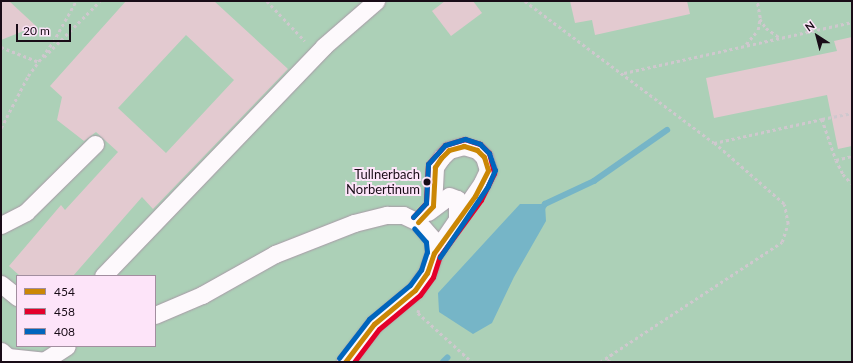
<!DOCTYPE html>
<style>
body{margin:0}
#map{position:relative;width:853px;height:363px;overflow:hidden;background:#f0daed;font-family:Lato,sans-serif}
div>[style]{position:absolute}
.green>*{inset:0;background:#acd0b7}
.water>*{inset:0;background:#76b5c7}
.stream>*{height:5.5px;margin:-2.75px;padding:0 2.75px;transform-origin:2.75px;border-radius:2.75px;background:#76b5c7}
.building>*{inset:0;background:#e3cad0}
.path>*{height:2.5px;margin-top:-1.25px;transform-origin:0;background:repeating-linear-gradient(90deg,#cfc8ce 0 3px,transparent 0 6px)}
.roads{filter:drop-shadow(0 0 1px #a898a6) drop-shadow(0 0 1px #a898a6)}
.minor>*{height:17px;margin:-8.5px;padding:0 8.5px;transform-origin:8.5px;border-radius:8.5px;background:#fdf9fc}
.bus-1>*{height:5px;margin:-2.5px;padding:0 2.5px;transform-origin:2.5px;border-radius:2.5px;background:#cb8705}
.bus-2>*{height:5px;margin:-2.5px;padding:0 2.5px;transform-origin:2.5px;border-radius:2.5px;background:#e4002b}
.bus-3>*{height:5px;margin:-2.5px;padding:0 2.5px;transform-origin:2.5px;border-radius:2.5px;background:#0065bd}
.dots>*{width:11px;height:11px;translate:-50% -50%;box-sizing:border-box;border:2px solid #fde4f9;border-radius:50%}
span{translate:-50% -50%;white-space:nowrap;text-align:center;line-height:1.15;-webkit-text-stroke:4px #fde4f9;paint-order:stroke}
.bus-label{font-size:13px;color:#190c17}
.right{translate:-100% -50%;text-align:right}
.frame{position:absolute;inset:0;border:2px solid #190c17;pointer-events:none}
.legend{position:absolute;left:16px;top:275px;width:140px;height:72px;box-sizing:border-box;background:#fde4f9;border:1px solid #a28e9f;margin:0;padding:5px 7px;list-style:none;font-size:12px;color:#190c17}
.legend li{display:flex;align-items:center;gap:8px;height:20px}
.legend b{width:20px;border:1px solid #a28e9f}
.north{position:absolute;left:797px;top:16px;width:40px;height:40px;-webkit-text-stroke:3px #fde4f9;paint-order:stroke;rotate:324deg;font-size:11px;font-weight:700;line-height:16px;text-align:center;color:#190c17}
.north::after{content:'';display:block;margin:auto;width:14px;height:18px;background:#190c17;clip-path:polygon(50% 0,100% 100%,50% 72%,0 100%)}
.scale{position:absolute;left:16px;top:24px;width:55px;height:18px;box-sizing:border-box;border:2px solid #190c17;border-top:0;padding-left:5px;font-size:12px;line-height:14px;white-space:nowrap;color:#190c17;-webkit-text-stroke:3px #fde4f9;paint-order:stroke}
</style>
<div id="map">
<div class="green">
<div style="clip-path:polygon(evenodd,1px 1px,852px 1px,852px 362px,1px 362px,1px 1px,17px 276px,155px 276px,155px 346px,17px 346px,17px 276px)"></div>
</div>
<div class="water">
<div style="clip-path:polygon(520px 204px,545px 204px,546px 221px,514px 277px,492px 323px,473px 334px,439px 312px,438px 293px)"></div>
</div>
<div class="stream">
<div style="left:541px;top:210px;width:7px;rotate:-56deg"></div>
<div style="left:545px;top:204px;width:54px;rotate:-25.1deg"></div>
<div style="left:594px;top:181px;width:89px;rotate:-34.9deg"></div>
<div style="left:443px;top:362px;width:6px;rotate:-45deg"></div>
</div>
<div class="building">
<div style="clip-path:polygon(1px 1px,9px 1px,36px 26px,1px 40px)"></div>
<div style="clip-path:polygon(evenodd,126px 1px,214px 1px,288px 69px,153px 209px,142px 197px,73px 276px,20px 276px,9px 266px,61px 205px,65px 210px,118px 152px,96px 132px,84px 141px,57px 120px,62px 97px,50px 86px,126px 1px,186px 35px,234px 80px,166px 153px,118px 108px,186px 35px)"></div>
<div style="clip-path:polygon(445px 1px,473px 1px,482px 13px,451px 36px,432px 11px)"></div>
<div style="clip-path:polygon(570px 1px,687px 1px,690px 14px,595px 35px,592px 20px,575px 23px)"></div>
<div style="clip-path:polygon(852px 37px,852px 146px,838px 149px,827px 95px,714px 118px,706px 78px,837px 51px,834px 41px)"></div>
</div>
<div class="path">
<div style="left:267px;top:1px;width:55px;rotate:46.5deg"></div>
<div style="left:525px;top:1px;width:236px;rotate:36.9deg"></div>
<div style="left:714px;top:143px;width:111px;rotate:-12.5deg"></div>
<div style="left:822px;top:119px;width:43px;rotate:71.1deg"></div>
<div style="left:836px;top:160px;width:16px;rotate:63deg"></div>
<div style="left:843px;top:174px;width:13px;rotate:48deg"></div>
<div style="left:760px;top:19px;width:11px;rotate:56deg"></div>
<div style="left:766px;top:28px;width:16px;rotate:35deg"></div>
<div style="left:746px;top:44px;width:18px;rotate:-49deg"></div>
<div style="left:758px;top:30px;width:12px;rotate:-81deg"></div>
<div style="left:760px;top:18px;width:17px;rotate:-100deg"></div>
<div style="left:1px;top:47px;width:41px;rotate:21.5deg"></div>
<div style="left:44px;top:57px;width:79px;rotate:-45deg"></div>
<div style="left:624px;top:73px;width:234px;rotate:-12.6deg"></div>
<div style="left:822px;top:119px;width:31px;rotate:-11deg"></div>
<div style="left:1px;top:128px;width:59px;rotate:-62.6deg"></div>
<div style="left:28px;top:76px;width:42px;rotate:-53.7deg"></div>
<div style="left:53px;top:42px;width:47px;rotate:-60.7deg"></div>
<div style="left:836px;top:160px;width:16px;rotate:-14deg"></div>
<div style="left:419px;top:310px;width:3px;rotate:108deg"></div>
<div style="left:418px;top:313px;width:73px;rotate:42.2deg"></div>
<div style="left:600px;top:362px;width:218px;rotate:-33.4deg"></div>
<div style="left:782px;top:242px;width:19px;rotate:-72deg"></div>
<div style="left:788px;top:224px;width:20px;rotate:-101deg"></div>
<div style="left:784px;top:204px;width:93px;rotate:-138.9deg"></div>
<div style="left:608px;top:362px;width:9px;rotate:-69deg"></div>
</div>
<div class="roads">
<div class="minor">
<div style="left:433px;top:206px;width:39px;rotate:-87deg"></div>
<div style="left:435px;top:167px;width:11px;rotate:-56deg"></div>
<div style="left:441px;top:158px;width:11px;rotate:-45deg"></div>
<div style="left:449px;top:150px;width:16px;rotate:-15deg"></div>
<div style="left:464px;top:146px;width:14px;rotate:17deg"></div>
<div style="left:477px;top:150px;width:10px;rotate:45deg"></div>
<div style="left:484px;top:157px;width:14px;rotate:73deg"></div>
<div style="left:488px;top:170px;width:14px;rotate:115deg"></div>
<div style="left:482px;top:183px;width:85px;rotate:124.4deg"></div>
<div style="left:428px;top:212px;width:26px;rotate:-37deg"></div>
<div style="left:449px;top:196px;width:9px;rotate:21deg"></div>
<div style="left:457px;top:199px;width:19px;rotate:90deg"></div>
<div style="left:1px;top:225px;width:28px;rotate:-27deg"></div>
<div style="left:26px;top:212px;width:97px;rotate:-44.6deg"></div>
<div style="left:103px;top:276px;width:319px;rotate:-46.1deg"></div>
<div style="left:324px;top:46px;width:69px;rotate:-40.9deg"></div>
<div style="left:1px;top:284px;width:21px;rotate:39deg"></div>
<div style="left:155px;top:315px;width:51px;rotate:-23.1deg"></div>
<div style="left:202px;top:295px;width:84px;rotate:-29.3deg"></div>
<div style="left:275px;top:254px;width:85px;rotate:-21.4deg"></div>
<div style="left:354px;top:223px;width:34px;rotate:-14deg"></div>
<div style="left:387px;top:215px;width:16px"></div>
<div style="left:403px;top:215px;width:17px;rotate:25deg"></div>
<div style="left:418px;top:222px;width:23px;rotate:49deg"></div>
<div style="left:433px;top:239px;width:14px;rotate:86deg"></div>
<div style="left:434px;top:253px;width:21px;rotate:109deg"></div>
<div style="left:427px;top:273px;width:21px;rotate:125deg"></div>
<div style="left:415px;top:290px;width:53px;rotate:140.3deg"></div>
<div style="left:374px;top:324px;width:48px;rotate:127.3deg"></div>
<div style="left:1px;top:351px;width:9px;rotate:41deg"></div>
<div style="left:8px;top:357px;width:36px;rotate:6deg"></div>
<div style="left:44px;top:361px;width:27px;rotate:-33deg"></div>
</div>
</div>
<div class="bus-1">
<div style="left:345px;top:362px;width:48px;rotate:-52.7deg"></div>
<div style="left:374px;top:324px;width:53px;rotate:-39.7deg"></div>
<div style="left:415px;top:290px;width:21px;rotate:-55deg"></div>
<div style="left:427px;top:273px;width:21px;rotate:-71deg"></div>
<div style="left:434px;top:253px;width:70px;rotate:-54.3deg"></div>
<div style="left:475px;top:196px;width:29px;rotate:-63deg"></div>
<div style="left:488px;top:170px;width:14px;rotate:-107deg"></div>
<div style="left:484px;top:157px;width:10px;rotate:-135deg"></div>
<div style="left:477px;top:150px;width:14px;rotate:-163deg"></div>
<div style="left:464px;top:146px;width:16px;rotate:165deg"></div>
<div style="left:449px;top:150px;width:11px;rotate:135deg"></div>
<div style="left:441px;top:158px;width:11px;rotate:124deg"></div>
<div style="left:435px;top:167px;width:39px;rotate:93deg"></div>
<div style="left:433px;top:206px;width:22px;rotate:133deg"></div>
</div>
<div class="bus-2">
<div style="left:354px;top:362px;width:41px;rotate:-52.9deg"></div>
<div style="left:379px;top:329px;width:53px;rotate:-39.7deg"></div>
<div style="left:420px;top:295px;width:22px;rotate:-54deg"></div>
<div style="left:433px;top:277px;width:22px;rotate:-72deg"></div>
<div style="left:440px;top:256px;width:69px;rotate:-53.8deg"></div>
<div style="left:481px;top:200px;width:30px;rotate:-64deg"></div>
<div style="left:494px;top:173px;width:21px;rotate:-104deg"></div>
<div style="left:489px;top:153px;width:13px;rotate:-135deg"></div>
<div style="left:480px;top:144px;width:16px;rotate:-162deg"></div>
<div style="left:465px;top:139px;width:21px;rotate:163deg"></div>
<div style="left:445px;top:145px;width:25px;rotate:132deg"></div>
<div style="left:428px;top:164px;width:39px;rotate:93deg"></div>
<div style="left:426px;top:203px;width:19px;rotate:133deg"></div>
</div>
<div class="bus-3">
<div style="left:413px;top:217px;width:19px;rotate:-47deg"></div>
<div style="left:426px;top:203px;width:39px;rotate:-87deg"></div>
<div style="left:428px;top:164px;width:25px;rotate:-48deg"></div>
<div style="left:445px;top:145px;width:21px;rotate:-17deg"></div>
<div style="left:465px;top:139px;width:16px;rotate:18deg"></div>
<div style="left:480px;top:144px;width:13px;rotate:45deg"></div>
<div style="left:489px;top:153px;width:18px;rotate:71deg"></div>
<div style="left:495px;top:170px;width:17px;rotate:114deg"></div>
<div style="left:488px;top:186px;width:86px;rotate:124.1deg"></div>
<div style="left:339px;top:358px;width:49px;rotate:-52.4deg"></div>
<div style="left:369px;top:319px;width:53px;rotate:-39.7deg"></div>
<div style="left:410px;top:285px;width:19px;rotate:-54deg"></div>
<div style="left:421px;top:270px;width:19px;rotate:-72deg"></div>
<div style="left:427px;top:252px;width:10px;rotate:-96deg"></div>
<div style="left:426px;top:242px;width:18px;rotate:-131deg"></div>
</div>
<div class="dots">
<div style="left:427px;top:182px;background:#190c17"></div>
</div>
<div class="bus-label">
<span class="right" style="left:420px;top:182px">Tullnerbach<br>Norbertinum</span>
</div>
<div class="frame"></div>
<ul class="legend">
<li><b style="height:5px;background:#cb8705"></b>454</li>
<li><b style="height:5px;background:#e4002b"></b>458</li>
<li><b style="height:5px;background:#0065bd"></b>408</li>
</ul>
<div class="north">N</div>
<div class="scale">20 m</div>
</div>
